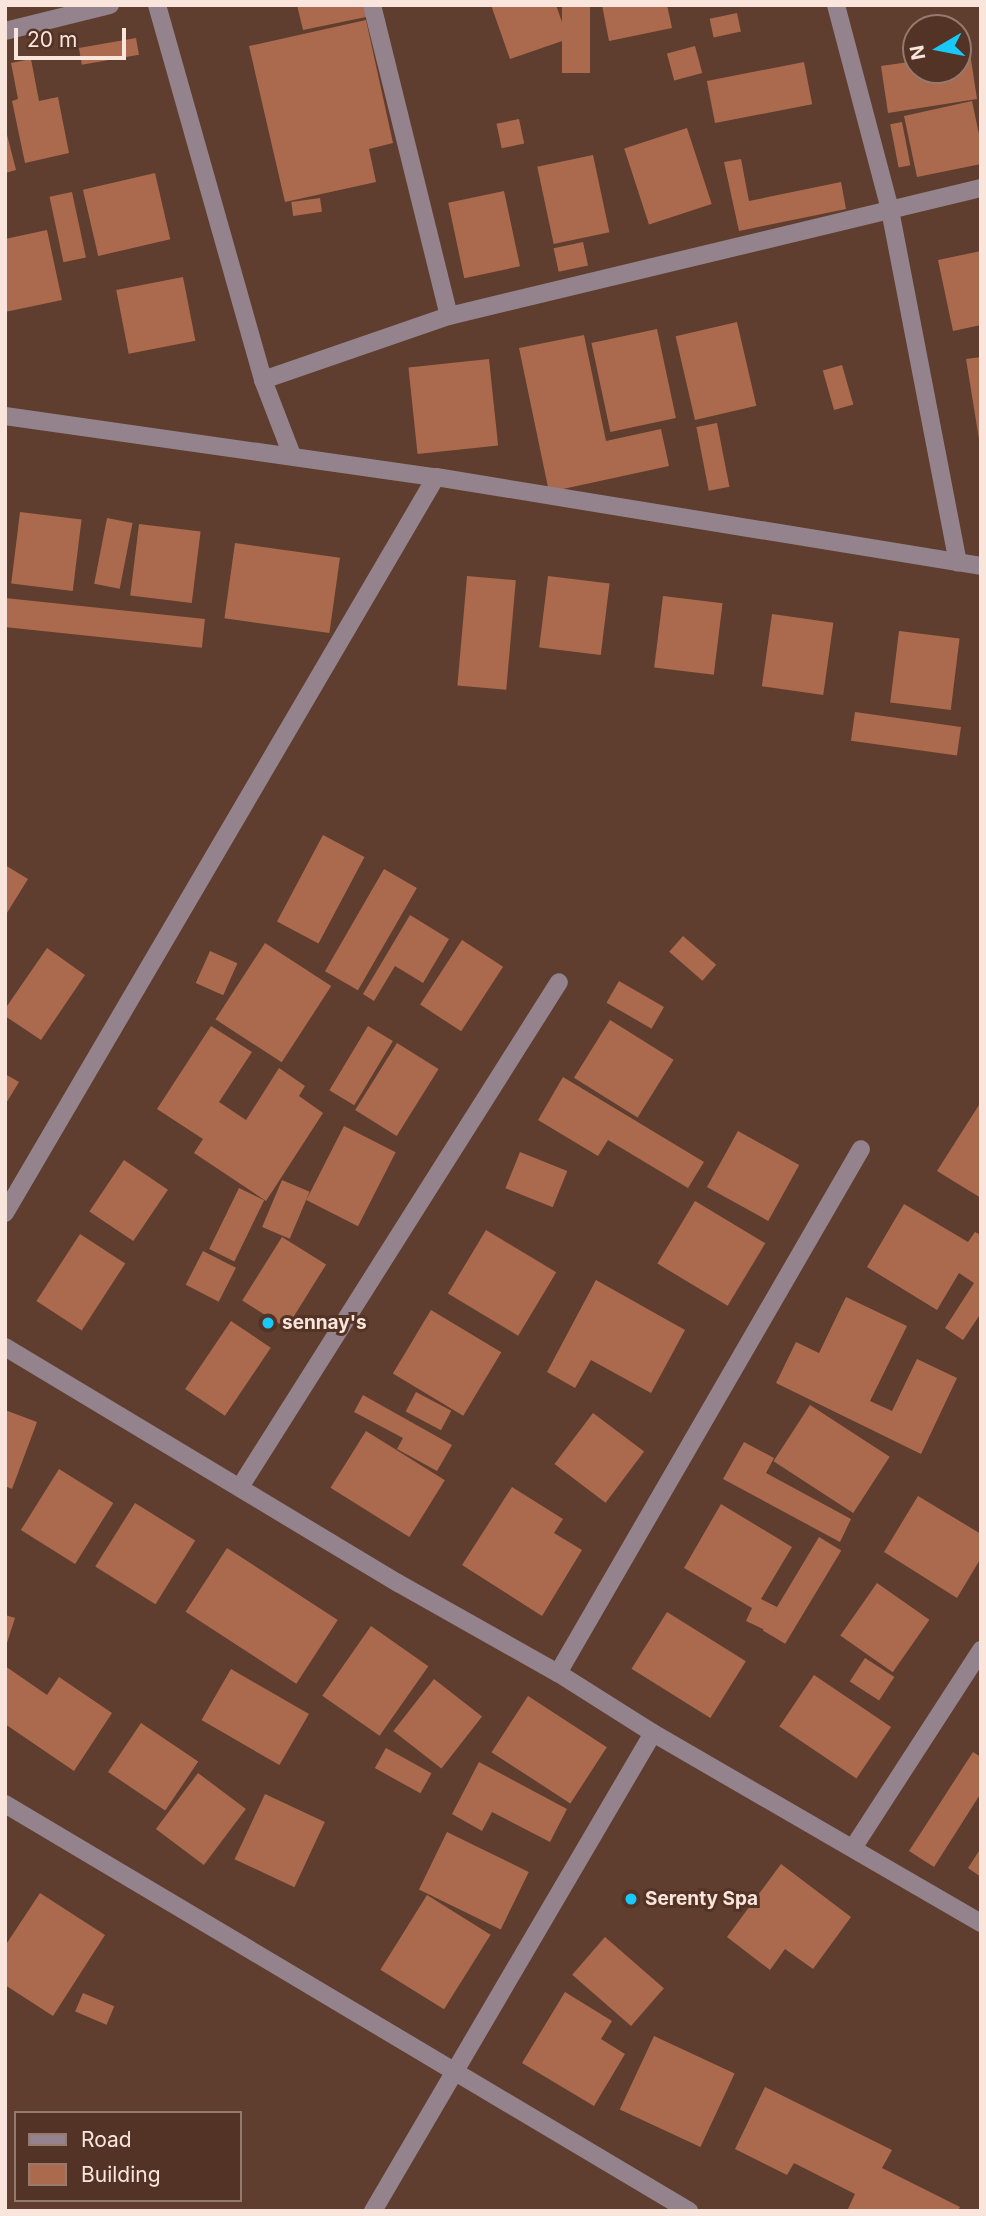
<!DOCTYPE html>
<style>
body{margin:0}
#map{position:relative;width:986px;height:2216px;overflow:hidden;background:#5f3e2f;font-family:Inter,sans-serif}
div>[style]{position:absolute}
.building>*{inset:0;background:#ab6a4d;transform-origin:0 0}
.minor>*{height:18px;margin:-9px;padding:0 9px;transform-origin:9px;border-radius:9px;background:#94838c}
.dots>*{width:19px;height:19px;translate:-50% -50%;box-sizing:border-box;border:4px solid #533325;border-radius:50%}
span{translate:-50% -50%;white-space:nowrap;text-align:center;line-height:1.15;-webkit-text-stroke:6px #533325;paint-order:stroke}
.poi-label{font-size:19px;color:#fae5dc;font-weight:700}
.left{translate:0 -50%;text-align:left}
.frame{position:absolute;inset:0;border:7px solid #fae5dc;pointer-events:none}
.legend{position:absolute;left:14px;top:2111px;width:228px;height:91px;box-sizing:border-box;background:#533325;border:2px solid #967a6e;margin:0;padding:9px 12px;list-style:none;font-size:21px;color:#fae5dc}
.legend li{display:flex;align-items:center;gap:14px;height:35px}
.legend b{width:35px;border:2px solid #967a6e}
.north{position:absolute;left:902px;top:14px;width:70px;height:70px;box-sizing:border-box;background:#533325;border:2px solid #967a6e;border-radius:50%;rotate:260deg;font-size:19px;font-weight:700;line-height:28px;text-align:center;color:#fae5dc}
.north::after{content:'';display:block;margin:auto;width:24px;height:32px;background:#17cafb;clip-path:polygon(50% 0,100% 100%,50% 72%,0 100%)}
.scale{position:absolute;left:14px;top:28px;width:112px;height:32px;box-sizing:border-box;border:4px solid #fae5dc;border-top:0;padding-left:9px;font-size:21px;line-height:24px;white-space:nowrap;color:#fae5dc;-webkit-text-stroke:5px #533325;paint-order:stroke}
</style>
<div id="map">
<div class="building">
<div style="clip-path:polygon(297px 5px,363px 5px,366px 17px,303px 30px)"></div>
<div style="clip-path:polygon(491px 5px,556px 5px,568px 39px,510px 59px)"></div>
<div style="left:562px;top:5px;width:28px;height:68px"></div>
<div style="clip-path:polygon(602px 5px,667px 5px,672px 28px,609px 41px)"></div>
<div style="left:737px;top:13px;width:19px;height:28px;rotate:78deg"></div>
<div style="clip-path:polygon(366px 20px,393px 143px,369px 149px,376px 182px,285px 202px,249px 46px)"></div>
<div style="left:136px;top:38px;width:17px;height:58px;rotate:80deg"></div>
<div style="left:695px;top:46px;width:28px;height:29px;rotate:75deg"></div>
<div style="clip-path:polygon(970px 53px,977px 99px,888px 113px,881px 66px,916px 61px,916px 70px,958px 70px,958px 54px)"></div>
<div style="clip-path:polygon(31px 59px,39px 101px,58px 97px,69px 153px,25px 163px,12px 101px,18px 99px,11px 63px)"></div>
<div style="left:804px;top:62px;width:43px;height:99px;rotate:79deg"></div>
<div style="clip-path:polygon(972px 101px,981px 144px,981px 164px,917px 177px,904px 116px)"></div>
<div style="left:519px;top:119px;width:25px;height:23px;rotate:78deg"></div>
<div style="left:902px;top:122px;width:44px;height:12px;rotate:79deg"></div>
<div style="clip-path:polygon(5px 127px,16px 170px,5px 173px)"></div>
<div style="left:687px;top:128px;width:80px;height:66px;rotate:72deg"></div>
<div style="left:593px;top:155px;width:79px;height:57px;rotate:78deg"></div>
<div style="clip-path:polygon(741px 159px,749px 201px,841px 182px,846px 209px,739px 231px,724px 162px)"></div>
<div style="left:155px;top:173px;width:68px;height:74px;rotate:77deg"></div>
<div style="left:504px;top:191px;width:77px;height:57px;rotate:78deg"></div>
<div style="left:72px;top:192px;width:67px;height:23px;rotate:78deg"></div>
<div style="left:320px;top:198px;width:14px;height:29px;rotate:82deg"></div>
<div style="clip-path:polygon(47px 230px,62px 300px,5px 312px,5px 239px)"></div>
<div style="left:583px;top:242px;width:24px;height:30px;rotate:78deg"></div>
<div style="clip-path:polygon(981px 251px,981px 325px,953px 331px,938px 260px)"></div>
<div style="left:183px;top:277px;width:65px;height:68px;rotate:79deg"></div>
<div style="left:737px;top:322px;width:86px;height:63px;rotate:77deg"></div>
<div style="left:657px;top:329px;width:91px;height:67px;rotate:78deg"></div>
<div style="clip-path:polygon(584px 335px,606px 441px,661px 429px,669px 466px,549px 492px,519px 348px)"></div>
<div style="clip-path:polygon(981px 357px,981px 439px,979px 439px,966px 359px)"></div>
<div style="left:489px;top:359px;width:87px;height:81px;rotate:84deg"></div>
<div style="left:842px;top:365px;width:41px;height:20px;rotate:74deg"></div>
<div style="left:717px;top:423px;width:65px;height:21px;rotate:79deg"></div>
<div style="left:20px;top:512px;width:62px;height:72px;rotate:7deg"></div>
<div style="left:107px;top:518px;width:26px;height:67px;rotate:11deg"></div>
<div style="left:139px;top:524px;width:62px;height:72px;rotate:7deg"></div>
<div style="left:235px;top:543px;width:106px;height:76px;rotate:8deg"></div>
<div style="left:467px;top:576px;width:49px;height:110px;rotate:5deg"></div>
<div style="left:548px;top:576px;width:62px;height:72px;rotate:7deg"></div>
<div style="left:663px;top:596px;width:60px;height:72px;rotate:7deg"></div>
<div style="left:5px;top:598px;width:201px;height:29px;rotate:6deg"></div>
<div style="left:772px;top:614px;width:62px;height:73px;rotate:8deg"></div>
<div style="left:899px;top:631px;width:61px;height:72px;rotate:7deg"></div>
<div style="left:855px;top:712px;width:107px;height:29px;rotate:8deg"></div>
<div style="left:323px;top:835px;width:47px;height:98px;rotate:28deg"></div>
<div style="clip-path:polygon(5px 865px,28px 879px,5px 916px)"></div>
<div style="left:384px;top:869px;width:38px;height:118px;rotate:30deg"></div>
<div style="clip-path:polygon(410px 915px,449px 939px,423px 983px,395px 966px,374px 1001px,363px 994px)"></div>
<div style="left:683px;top:936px;width:44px;height:21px;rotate:41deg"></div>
<div style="left:462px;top:940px;width:49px;height:77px;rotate:33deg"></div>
<div style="left:265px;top:943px;width:79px;height:91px;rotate:33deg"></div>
<div style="clip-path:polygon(47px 948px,85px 975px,41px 1040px,5px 1016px,5px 1009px)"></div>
<div style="left:210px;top:951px;width:30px;height:35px;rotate:24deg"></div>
<div style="left:619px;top:981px;width:52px;height:25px;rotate:30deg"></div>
<div style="left:610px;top:1020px;width:75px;height:68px;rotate:32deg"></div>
<div style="clip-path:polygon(211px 1026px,252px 1052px,219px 1102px,246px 1120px,279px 1068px,305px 1086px,299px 1096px,323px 1113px,266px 1201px,194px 1153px,203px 1139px,157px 1109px)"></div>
<div style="left:368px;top:1026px;width:29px;height:75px;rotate:31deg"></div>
<div style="left:397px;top:1043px;width:49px;height:79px;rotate:32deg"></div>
<div style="clip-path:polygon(5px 1074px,19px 1082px,5px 1105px)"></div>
<div style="clip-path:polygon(563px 1077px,704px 1162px,688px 1188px,608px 1140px,598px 1156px,538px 1120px)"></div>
<div style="clip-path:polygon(979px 1105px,981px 1106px,981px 1198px,937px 1171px)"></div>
<div style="left:344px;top:1126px;width:58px;height:83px;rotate:27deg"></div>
<div style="left:738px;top:1131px;width:70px;height:64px;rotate:29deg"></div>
<div style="left:520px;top:1152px;width:51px;height:39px;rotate:22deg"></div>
<div style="left:124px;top:1160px;width:53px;height:62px;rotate:34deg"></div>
<div style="left:282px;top:1180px;width:30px;height:51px;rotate:23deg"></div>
<div style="left:239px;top:1188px;width:28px;height:68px;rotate:26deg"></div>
<div style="left:695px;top:1201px;width:82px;height:73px;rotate:31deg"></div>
<div style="clip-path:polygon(904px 1204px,968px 1242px,975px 1232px,981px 1235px,981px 1313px,963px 1340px,945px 1328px,974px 1283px,959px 1273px,937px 1310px,867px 1267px)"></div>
<div style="left:486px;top:1230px;width:82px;height:74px;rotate:31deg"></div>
<div style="left:80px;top:1234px;width:54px;height:80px;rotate:33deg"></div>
<div style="left:282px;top:1237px;width:52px;height:75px;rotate:32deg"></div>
<div style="left:203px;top:1251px;width:37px;height:38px;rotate:27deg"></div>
<div style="clip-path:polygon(596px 1280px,685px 1330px,651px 1393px,591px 1360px,575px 1388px,547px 1372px)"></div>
<div style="clip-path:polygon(846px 1297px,907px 1326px,870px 1401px,892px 1411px,917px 1359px,957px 1378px,921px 1454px,776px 1383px,796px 1342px,819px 1353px)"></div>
<div style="left:431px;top:1310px;width:82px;height:74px;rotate:31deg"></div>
<div style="left:231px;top:1321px;width:48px;height:82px;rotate:34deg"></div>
<div style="left:416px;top:1392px;width:40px;height:22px;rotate:28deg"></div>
<div style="clip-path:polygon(363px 1395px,452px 1445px,437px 1471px,397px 1449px,403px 1438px,354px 1412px)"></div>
<div style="left:810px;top:1405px;width:95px;height:67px;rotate:33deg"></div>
<div style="clip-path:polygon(5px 1410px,37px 1422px,12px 1489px,5px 1486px)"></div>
<div style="left:593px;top:1413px;width:64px;height:64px;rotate:37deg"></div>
<div style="left:366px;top:1431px;width:93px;height:67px;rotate:32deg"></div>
<div style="clip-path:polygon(744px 1442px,774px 1458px,766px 1473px,851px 1519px,840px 1542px,723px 1479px)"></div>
<div style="left:59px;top:1469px;width:64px;height:72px;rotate:32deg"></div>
<div style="clip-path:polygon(512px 1487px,563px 1519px,554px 1533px,582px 1550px,542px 1616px,462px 1565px)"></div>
<div style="clip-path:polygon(918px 1496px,981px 1534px,981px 1558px,957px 1598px,884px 1552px)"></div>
<div style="left:135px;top:1503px;width:71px;height:75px;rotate:32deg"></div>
<div style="clip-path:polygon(721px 1504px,792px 1547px,761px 1599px,777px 1607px,765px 1630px,746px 1621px,752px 1608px,684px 1568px)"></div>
<div style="left:819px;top:1537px;width:26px;height:109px;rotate:31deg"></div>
<div style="left:227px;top:1548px;width:132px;height:76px;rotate:33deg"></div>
<div style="left:877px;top:1583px;width:64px;height:64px;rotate:35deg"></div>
<div style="left:667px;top:1612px;width:93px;height:67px;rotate:32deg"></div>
<div style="clip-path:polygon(5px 1615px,15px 1618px,6px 1646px,5px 1646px)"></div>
<div style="left:371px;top:1626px;width:70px;height:85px;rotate:35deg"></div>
<div style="left:865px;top:1658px;width:35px;height:28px;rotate:33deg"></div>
<div style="clip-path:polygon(5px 1666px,47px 1695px,59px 1677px,112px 1713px,74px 1771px,5px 1724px)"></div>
<div style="left:231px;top:1669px;width:90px;height:59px;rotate:30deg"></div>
<div style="left:814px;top:1675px;width:93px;height:62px;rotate:34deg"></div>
<div style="left:434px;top:1679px;width:61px;height:66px;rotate:38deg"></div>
<div style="left:528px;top:1696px;width:94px;height:67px;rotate:33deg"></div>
<div style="left:141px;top:1723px;width:69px;height:59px;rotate:34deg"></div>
<div style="left:386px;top:1748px;width:52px;height:23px;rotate:29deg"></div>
<div style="clip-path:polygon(973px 1752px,981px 1757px,981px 1793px,934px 1867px,909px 1851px)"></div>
<div style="clip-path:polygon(479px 1762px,567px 1809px,550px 1842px,492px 1812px,482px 1831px,452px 1814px)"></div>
<div style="left:198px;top:1773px;width:60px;height:70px;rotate:37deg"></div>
<div style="left:265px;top:1794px;width:66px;height:72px;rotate:25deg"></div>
<div style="left:447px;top:1832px;width:91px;height:64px;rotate:26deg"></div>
<div style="clip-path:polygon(981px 1848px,981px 1877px,968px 1868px)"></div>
<div style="clip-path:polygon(781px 1864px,851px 1917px,813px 1969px,785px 1949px,770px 1970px,727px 1937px)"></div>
<div style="clip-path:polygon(40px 1893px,105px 1935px,53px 2016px,5px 1985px,5px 1946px)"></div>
<div style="left:427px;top:1895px;width:75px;height:88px;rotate:32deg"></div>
<div style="left:605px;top:1937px;width:78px;height:50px;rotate:41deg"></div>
<div style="clip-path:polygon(565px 1992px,612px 2021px,601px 2039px,625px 2054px,594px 2106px,522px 2063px)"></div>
<div style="left:83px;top:1993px;width:34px;height:20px;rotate:23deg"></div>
<div style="left:654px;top:2036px;width:89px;height:81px;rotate:25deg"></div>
<div style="clip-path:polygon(765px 2087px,892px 2150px,882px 2168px,960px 2207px,958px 2211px,847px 2211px,855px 2194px,794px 2163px,787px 2175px,735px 2149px)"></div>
</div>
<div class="minor">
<div style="left:157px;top:5px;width:390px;rotate:74.2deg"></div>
<div style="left:263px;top:380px;width:80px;rotate:68.9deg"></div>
<div style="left:372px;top:5px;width:320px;rotate:76.1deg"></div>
<div style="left:836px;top:5px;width:212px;rotate:75.2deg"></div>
<div style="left:890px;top:210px;width:359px;rotate:79.1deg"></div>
<div style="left:5px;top:31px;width:108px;rotate:-13.9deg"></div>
<div style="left:263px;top:380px;width:197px;rotate:-19deg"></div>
<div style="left:449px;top:316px;width:547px;rotate:-13.53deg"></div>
<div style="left:5px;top:416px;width:435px;rotate:8.1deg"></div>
<div style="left:436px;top:477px;width:552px;rotate:9.27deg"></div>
<div style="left:5px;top:1213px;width:853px;rotate:-59.65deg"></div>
<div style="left:5px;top:1347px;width:458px;rotate:31deg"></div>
<div style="left:398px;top:1583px;width:184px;rotate:29.4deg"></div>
<div style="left:558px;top:1673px;width:112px;rotate:32.3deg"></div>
<div style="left:653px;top:1733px;width:379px;rotate:30.1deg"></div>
<div style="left:240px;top:1487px;width:597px;rotate:-57.72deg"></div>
<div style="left:558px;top:1673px;width:605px;rotate:-59.96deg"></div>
<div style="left:5px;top:1804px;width:796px;rotate:30.75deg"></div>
<div style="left:853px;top:1848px;width:236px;rotate:-57.1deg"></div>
<div style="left:373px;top:2211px;width:554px;rotate:-59.64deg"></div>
</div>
<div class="dots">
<div style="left:268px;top:1323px;background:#17cafb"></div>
<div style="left:631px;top:1899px;background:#17cafb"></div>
</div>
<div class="poi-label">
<span class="left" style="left:282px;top:1323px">sennay's</span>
<span class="left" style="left:645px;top:1899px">Serenty Spa</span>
</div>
<div class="frame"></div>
<ul class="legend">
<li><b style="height:9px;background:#94838c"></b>Road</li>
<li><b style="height:19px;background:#ab6a4d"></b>Building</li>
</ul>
<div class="north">N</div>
<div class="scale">20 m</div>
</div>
